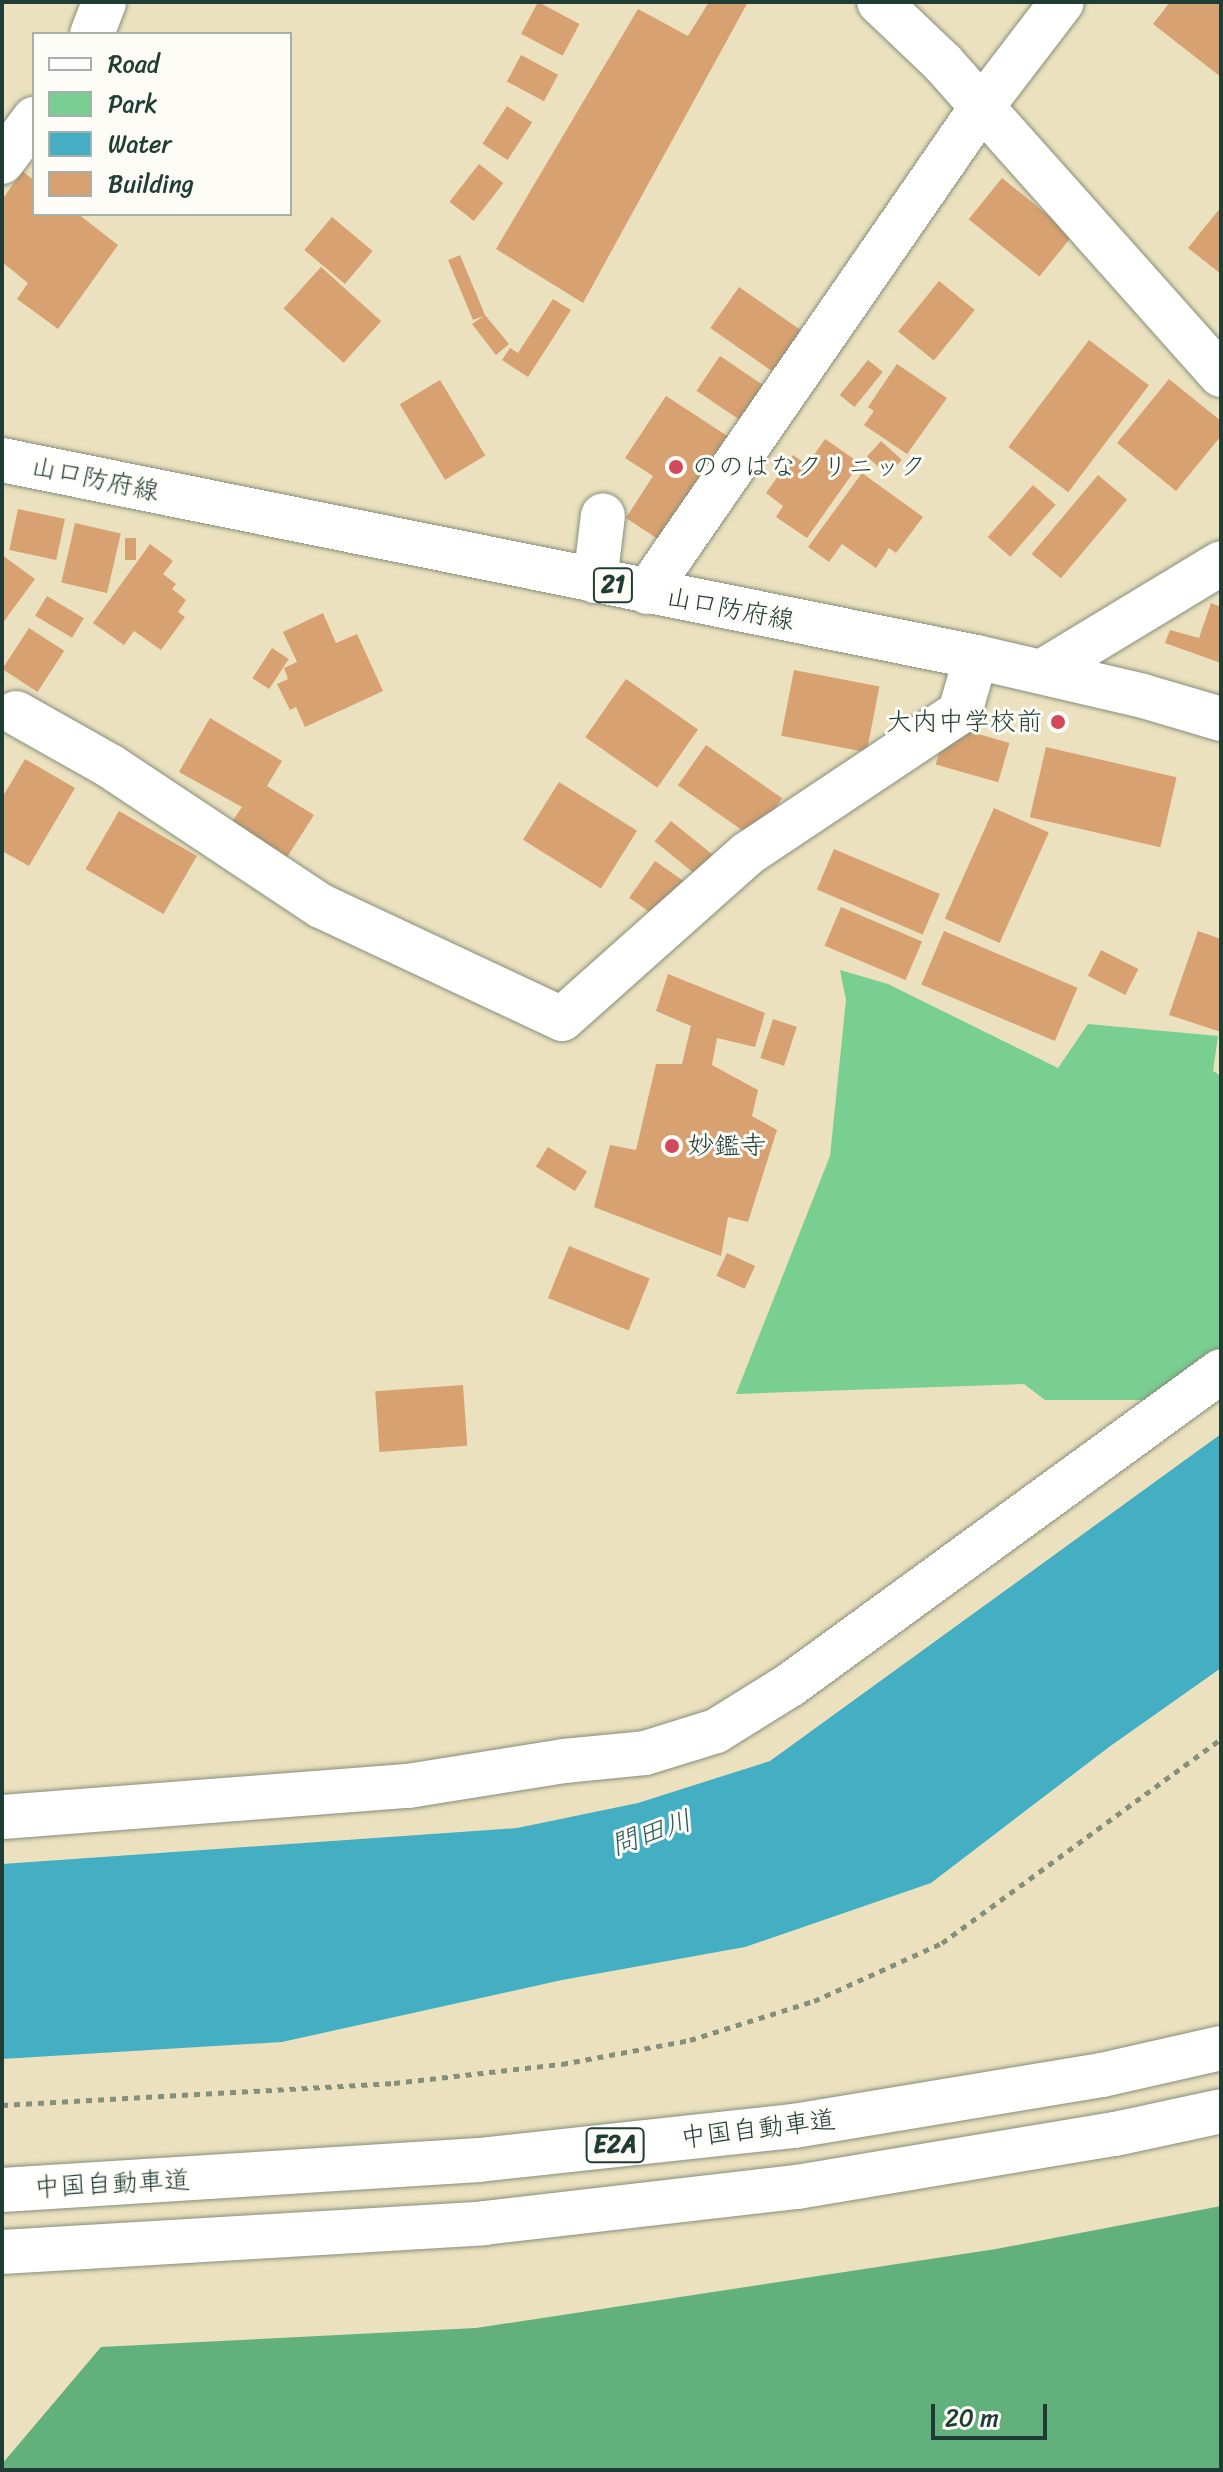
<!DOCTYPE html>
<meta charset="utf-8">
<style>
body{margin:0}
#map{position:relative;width:1223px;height:2472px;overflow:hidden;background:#ebe1bf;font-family:Sriracha,"Klee One",sans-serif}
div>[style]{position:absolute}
.green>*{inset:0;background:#79ce92}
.forest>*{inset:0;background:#62b17c}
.water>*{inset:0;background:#44aec3}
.building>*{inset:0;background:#d8a171;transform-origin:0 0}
.path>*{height:5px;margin-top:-2.5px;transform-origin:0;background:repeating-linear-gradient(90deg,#858f7a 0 6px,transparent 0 12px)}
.roads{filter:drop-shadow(0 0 2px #858f7a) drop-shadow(0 0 2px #858f7a)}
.minor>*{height:44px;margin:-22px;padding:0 22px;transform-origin:22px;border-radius:22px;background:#fff}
.major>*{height:44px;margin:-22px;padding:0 22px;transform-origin:22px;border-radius:22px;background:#fff}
.highway>*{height:44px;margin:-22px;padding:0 22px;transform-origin:22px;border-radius:22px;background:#fff}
.dots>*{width:22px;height:22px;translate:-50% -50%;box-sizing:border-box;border:4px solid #fdfcf7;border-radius:50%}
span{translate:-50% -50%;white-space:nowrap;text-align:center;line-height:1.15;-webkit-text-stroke:6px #fdfcf7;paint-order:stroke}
.shield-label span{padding:2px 6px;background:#fdfcf7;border:2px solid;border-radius:6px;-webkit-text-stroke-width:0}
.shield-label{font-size:24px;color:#1f3d34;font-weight:700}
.poi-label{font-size:26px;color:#1f3d34}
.left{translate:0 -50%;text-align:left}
.right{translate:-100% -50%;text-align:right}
.street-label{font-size:26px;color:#1f3d34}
.water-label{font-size:28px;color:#2a5f5f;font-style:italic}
.frame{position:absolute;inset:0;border:4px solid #1f3d34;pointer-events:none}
.legend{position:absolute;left:32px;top:32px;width:260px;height:184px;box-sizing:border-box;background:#fdfcf7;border:2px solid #a4b0a9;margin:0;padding:10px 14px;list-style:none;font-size:24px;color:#1f3d34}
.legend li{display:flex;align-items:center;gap:16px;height:40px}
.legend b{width:40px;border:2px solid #a4b0a9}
.scale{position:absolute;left:931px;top:2404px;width:116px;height:36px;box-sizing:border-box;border:4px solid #1f3d34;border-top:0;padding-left:10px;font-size:24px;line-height:28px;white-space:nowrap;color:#1f3d34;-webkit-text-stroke:6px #fdfcf7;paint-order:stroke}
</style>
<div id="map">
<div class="green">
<div style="clip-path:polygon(840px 970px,888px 984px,1058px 1068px,1088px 1024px,1218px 1036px,1213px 1071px,1221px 1076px,1221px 1351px,1157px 1400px,1045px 1400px,1024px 1384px,736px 1394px,830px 1156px,846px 1000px)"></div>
</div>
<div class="forest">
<div style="clip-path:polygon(1221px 2206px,1221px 2470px,2px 2470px,2px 2464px,101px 2347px,476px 2328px,996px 2249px)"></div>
</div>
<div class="water">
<div style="clip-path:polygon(1221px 1434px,1221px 1668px,1109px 1747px,931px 1883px,745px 1947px,562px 1980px,282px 2042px,2px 2059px,2px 1864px,517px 1828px,638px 1803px,770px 1761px)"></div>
</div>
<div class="building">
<div style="left:538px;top:2px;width:47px;height:36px;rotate:28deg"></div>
<div style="clip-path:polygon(709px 2px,748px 2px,583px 303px,496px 249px,638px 9px,688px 36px)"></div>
<div style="clip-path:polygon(1170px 2px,1216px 2px,1221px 6px,1221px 77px,1153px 24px)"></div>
<div style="left:521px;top:55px;width:42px;height:30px;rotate:28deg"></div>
<div style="left:507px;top:106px;width:30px;height:45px;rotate:33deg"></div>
<div style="left:479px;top:164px;width:31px;height:48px;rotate:38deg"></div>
<div style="clip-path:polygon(22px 171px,34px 180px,34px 214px,78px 214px,118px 245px,58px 329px,17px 299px,28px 283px,2px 262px,2px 200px)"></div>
<div style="left:1002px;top:178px;width:91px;height:53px;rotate:39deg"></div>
<div style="clip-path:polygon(1221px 207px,1221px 274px,1188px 248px)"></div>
<div style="left:332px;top:217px;width:53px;height:43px;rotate:40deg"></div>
<div style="clip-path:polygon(460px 255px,485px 315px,509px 344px,496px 355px,472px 324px,484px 316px,473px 320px,448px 260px)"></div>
<div style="left:321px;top:267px;width:81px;height:56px;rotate:42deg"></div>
<div style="left:939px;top:281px;width:46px;height:65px;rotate:39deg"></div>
<div style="left:739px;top:287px;width:79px;height:50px;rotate:35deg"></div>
<div style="clip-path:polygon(553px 299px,571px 310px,528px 377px,502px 360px,510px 348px,518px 353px)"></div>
<div style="left:1089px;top:340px;width:75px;height:134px;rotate:37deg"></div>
<div style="left:720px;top:356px;width:55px;height:42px;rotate:34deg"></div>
<div style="left:868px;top:360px;width:19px;height:45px;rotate:39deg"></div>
<div style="clip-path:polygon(897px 364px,947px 398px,907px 454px,864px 425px,874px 411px,868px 407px)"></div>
<div style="clip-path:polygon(1169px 379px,1221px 421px,1221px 436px,1176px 491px,1117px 443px)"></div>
<div style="left:440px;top:380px;width:88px;height:47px;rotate:59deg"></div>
<div style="clip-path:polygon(666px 396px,732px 439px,664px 543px,626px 518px,653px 476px,625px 458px)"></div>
<div style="clip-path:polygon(825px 439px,860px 463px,807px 538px,776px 517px,783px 506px,766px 493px,793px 455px,807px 465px)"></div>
<div style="left:881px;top:441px;width:28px;height:21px;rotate:42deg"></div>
<div style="clip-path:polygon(862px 473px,923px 517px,896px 553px,889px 548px,876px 568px,842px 544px,829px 562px,808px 547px)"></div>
<div style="left:1098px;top:475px;width:38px;height:103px;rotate:40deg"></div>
<div style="left:1033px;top:485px;width:30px;height:69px;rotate:41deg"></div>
<div style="left:18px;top:509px;width:48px;height:42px;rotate:12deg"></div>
<div style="left:75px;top:523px;width:47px;height:61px;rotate:13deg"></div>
<div style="left:125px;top:538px;width:11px;height:22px"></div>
<div style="clip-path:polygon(150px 544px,173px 561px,163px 574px,176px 584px,172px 589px,186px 600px,178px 612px,185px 617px,161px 650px,134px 631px,124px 645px,93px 623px)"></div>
<div style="clip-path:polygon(2px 555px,35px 579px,2px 624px)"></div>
<div style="left:47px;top:596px;width:43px;height:23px;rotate:31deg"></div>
<div style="clip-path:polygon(1211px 603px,1221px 607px,1221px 663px,1165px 643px,1170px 630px,1199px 638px)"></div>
<div style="clip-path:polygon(323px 613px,336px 643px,357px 634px,383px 691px,305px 727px,296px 707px,290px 710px,277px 684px,288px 679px,284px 668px,297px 662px,283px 632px)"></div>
<div style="left:29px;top:628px;width:42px;height:49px;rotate:33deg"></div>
<div style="left:272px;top:648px;width:20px;height:36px;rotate:33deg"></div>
<div style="left:794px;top:670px;width:87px;height:67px;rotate:11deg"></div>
<div style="left:626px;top:679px;width:88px;height:71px;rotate:35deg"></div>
<div style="clip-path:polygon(210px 718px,282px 761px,267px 786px,314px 815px,282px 865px,227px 829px,242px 807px,179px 772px)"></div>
<div style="left:947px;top:725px;width:65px;height:41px;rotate:16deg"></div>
<div style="left:706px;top:745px;width:93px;height:49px;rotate:35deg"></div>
<div style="left:1046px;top:747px;width:134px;height:72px;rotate:13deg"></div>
<div style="clip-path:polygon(25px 759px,75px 788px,29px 866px,2px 851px,2px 798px)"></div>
<div style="left:559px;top:782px;width:92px;height:68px;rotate:32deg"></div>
<div style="left:994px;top:808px;width:60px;height:121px;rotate:24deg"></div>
<div style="left:119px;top:811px;width:90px;height:67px;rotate:30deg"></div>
<div style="left:671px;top:821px;width:60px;height:26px;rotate:39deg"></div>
<div style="left:834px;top:849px;width:115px;height:44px;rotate:23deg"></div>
<div style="left:655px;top:861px;width:40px;height:45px;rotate:35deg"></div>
<div style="left:841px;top:907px;width:88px;height:42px;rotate:23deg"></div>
<div style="left:944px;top:931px;width:145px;height:58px;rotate:23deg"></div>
<div style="clip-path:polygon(1198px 931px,1221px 939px,1221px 1032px,1169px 1015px)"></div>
<div style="left:1101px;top:950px;width:42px;height:29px;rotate:27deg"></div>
<div style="clip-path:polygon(668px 974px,765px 1013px,755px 1047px,717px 1038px,712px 1065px,758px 1090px,752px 1116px,777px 1130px,748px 1222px,728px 1217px,721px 1256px,594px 1207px,610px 1145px,636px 1150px,656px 1064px,682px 1064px,691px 1026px,656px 1011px)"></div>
<div style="left:773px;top:1019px;width:25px;height:41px;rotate:18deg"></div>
<div style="left:548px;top:1147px;width:46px;height:23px;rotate:32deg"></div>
<div style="left:569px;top:1246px;width:87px;height:56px;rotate:22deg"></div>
<div style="left:727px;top:1253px;width:31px;height:25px;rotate:25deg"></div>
<div style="left:463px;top:1385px;width:61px;height:88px;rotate:86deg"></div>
</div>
<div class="path">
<div style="left:2px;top:2105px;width:393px;rotate:-3.2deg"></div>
<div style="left:394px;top:2083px;width:169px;rotate:-6.5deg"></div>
<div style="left:562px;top:2064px;width:130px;rotate:-10.6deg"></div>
<div style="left:690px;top:2040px;width:130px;rotate:-17.5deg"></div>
<div style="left:814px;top:2001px;width:141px;rotate:-24.4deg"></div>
<div style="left:942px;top:1943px;width:346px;rotate:-36.2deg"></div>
</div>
<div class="roads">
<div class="minor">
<div style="left:879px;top:2px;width:88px;rotate:43.6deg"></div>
<div style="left:943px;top:63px;width:418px;rotate:48.3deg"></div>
<div style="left:92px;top:34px;width:34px;rotate:-69deg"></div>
<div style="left:2px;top:162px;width:54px;rotate:-53.3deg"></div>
<div style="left:595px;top:581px;width:66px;rotate:-83.1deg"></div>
<div style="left:647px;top:592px;width:588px;rotate:-55.39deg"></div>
<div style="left:981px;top:108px;width:133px;rotate:-52.6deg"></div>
<div style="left:1043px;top:671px;width:208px;rotate:-31.2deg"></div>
<div style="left:16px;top:713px;width:108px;rotate:29.4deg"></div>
<div style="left:110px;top:766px;width:253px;rotate:33.6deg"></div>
<div style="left:321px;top:906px;width:266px;rotate:25.1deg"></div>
<div style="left:562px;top:1019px;width:248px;rotate:-41.7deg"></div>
<div style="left:747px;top:854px;width:256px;rotate:-33.7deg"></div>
<div style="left:960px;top:712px;width:57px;rotate:-73.8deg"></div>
<div style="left:2px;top:1817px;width:407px;rotate:-4.4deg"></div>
<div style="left:408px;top:1786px;width:158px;rotate:-9.1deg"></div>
<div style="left:564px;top:1761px;width:81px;rotate:-5.6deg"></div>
<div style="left:645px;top:1753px;width:74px;rotate:-17.2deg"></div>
<div style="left:716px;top:1731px;width:87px;rotate:-31.9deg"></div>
<div style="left:790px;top:1685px;width:533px;rotate:-36.07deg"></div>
</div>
<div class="major">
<div style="left:2px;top:460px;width:994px;rotate:11.43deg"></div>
<div style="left:976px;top:657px;width:171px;rotate:13.1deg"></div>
<div style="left:1143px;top:696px;width:81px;rotate:16.4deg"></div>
</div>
<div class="highway">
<div style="left:2px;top:2190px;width:478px;rotate:-3.6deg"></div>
<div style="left:479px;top:2160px;width:317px;rotate:-6.2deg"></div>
<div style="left:794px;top:2126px;width:312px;rotate:-9.4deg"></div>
<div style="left:1102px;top:2075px;width:122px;rotate:-12.8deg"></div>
<div style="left:2px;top:2252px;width:483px;rotate:-3.4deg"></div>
<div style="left:484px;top:2223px;width:315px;rotate:-6.6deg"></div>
<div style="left:797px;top:2187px;width:322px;rotate:-9.5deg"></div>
<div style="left:1115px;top:2134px;width:108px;rotate:-12.2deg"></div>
</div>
</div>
<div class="dots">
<div style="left:676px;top:467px;background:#d1495b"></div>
<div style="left:1058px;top:722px;background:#d1495b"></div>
<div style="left:672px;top:1146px;background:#d1495b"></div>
</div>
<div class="shield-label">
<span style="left:613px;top:585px">21</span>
<span style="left:615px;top:2145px">E2A</span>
</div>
<div class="poi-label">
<span class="left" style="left:692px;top:467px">ののはなクリニック</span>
<span class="right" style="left:1042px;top:722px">大内中学校前</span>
<span class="left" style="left:688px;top:1146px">妙鑑寺</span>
</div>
<div class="street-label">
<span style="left:95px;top:479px;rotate:12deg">山口防府線</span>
<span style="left:730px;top:609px;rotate:11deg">山口防府線</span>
<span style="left:758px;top:2129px;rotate:-7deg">中国自動車道</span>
<span style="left:112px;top:2184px;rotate:-3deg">中国自動車道</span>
</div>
<div class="water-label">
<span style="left:651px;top:1833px;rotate:-19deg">問田川</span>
</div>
<div class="frame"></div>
<ul class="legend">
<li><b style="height:10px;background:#fff"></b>Road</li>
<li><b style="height:22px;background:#79ce92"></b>Park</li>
<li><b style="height:22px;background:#44aec3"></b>Water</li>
<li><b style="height:22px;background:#d8a171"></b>Building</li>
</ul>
<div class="scale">20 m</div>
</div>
